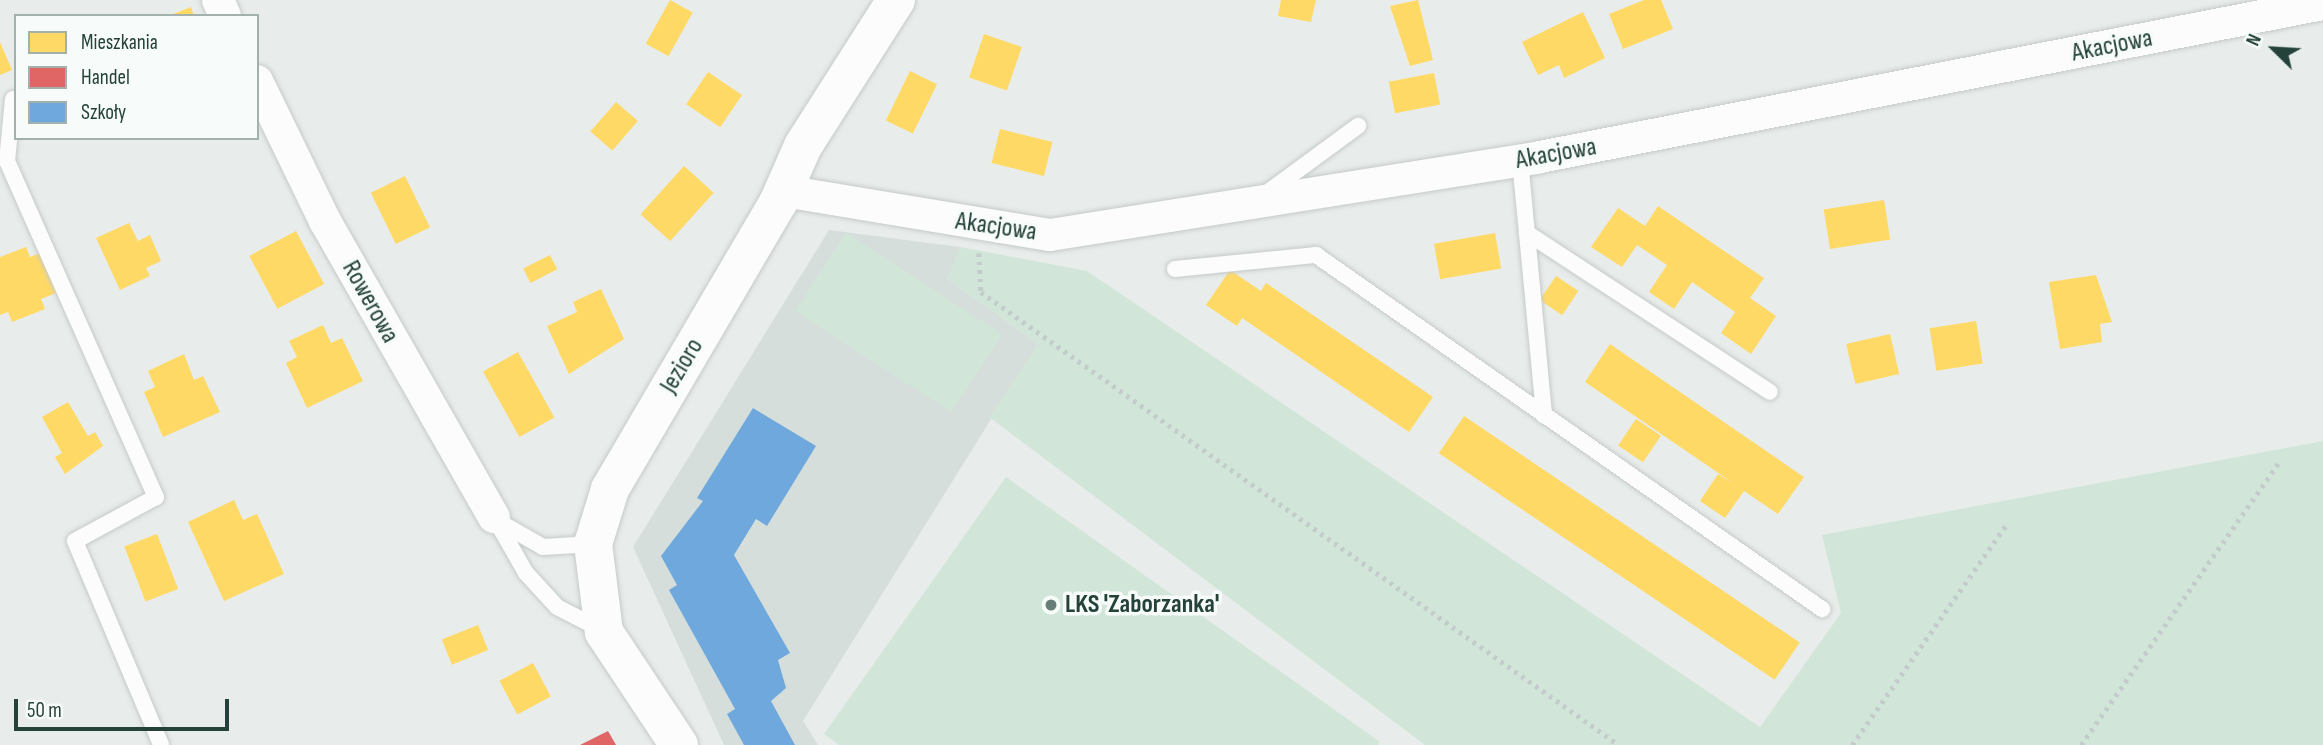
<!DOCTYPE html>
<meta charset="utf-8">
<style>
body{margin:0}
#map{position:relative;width:2323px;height:745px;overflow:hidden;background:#e8edeb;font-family:"Sofia Sans Condensed",sans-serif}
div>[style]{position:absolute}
.built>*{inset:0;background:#d6dedb}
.green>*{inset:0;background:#d1e6d8;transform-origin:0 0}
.homes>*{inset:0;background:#ffd966;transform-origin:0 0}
.shops>*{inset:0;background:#e06666}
.schools>*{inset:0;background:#6fa8dc}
.path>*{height:4.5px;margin-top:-2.25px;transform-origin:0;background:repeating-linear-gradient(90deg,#c3ccca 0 3.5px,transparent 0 8.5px)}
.roads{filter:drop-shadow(0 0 2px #c5cac8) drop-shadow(0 0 2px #c5cac8)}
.service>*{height:16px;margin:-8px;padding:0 8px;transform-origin:8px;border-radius:8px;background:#fcfcfc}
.minor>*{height:32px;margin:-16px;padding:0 16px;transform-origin:16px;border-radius:16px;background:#fcfcfc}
.tertiary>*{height:38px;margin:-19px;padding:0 19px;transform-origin:19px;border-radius:19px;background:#fcfcfc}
.dots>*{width:19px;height:19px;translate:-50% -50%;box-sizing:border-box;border:4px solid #f7fbf9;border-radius:50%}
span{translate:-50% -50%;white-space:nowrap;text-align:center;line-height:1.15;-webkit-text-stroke:7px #f7fbf9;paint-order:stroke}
.street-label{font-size:26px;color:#24423a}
.poi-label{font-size:26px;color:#24423a;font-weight:700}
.left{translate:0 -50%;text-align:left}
.legend{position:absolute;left:14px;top:14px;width:245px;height:126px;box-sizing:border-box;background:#f7fbf9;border:2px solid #a3b1ad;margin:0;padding:9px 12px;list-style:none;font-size:21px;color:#24423a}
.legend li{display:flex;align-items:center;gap:14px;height:35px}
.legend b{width:35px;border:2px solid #a3b1ad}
.north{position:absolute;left:2239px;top:14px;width:70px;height:70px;-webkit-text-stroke:5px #f7fbf9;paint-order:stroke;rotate:294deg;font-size:19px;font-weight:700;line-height:28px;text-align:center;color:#24423a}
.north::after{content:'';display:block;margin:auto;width:24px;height:32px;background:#24423a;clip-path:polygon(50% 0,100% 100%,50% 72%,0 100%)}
.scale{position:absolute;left:14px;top:699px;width:215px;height:32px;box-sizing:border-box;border:4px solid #24423a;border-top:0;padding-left:9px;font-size:21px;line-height:24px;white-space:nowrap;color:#24423a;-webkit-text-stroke:5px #f7fbf9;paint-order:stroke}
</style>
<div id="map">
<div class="built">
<div style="clip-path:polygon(829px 230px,960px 247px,948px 279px,1038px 344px,803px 721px,818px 745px,724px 745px,633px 547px)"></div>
</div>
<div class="green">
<div style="left:846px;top:233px;width:186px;height:93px;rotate:33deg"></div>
<div style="clip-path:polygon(960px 247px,1087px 271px,1760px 727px,1841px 613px,1822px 535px,2323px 441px,2323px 745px,1425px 745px,989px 417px,1038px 344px,948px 279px)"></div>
<div style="clip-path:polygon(1006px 477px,1380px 742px,1378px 745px,839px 745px,824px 734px)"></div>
</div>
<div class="homes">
<div style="left:670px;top:0;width:26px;height:50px;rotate:29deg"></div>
<div style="clip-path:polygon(1281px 0,1316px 0,1311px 22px,1278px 16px)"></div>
<div style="clip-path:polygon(1418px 0,1433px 60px,1410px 66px,1390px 6px)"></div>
<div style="clip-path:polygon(1644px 0,1661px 0,1673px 29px,1623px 49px,1609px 14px)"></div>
<div style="clip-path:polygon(191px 7px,194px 16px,168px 16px)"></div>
<div style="clip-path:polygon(1583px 12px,1605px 58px,1564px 78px,1559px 65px,1538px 75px,1522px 42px)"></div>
<div style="left:984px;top:34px;width:40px;height:46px;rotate:19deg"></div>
<div style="clip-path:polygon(0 42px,12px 70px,0 75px)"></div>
<div style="left:910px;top:71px;width:30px;height:55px;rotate:26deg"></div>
<div style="left:708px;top:72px;width:41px;height:39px;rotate:34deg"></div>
<div style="left:1434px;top:73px;width:32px;height:46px;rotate:79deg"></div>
<div style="left:616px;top:102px;width:29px;height:39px;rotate:41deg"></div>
<div style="left:1000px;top:129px;width:54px;height:35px;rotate:14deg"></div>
<div style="left:684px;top:166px;width:40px;height:65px;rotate:42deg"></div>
<div style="left:405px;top:176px;width:57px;height:38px;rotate:64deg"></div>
<div style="left:1884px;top:200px;width:40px;height:61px;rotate:81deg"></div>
<div style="clip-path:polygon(1658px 206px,1764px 278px,1750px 298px,1776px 316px,1751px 354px,1721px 333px,1735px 312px,1692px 282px,1674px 309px,1649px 292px,1667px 265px,1637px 245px,1622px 267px,1591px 247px,1618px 208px,1645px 226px)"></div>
<div style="clip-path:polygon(129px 223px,138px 241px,150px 235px,161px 261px,146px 268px,150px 276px,120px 290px,96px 238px)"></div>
<div style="left:296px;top:231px;width:60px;height:53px;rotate:62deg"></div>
<div style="left:1495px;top:233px;width:36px;height:62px;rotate:80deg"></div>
<div style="clip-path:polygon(26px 247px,30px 257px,40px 253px,56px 293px,41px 299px,45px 309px,12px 322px,8px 312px,0 315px,0 257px)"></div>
<div style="left:550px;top:255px;width:16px;height:30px;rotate:63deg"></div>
<div style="clip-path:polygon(1230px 270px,1261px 291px,1266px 283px,1433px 397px,1409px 432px,1242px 318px,1237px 326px,1206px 305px)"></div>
<div style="clip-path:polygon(2096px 275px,2112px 322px,2100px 324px,2102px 342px,2060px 349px,2049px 282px)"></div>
<div style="left:1556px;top:276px;width:27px;height:29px;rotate:34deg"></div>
<div style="clip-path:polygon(601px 289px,624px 339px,569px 374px,547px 326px,577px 312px,573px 302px)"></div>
<div style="left:1976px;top:321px;width:43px;height:47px;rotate:81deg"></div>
<div style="clip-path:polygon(323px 325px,331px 343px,342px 338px,363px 381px,307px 408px,286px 363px,297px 357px,289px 341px)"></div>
<div style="left:1890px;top:334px;width:41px;height:45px;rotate:77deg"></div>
<div style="clip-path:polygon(1610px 344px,1804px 477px,1778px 514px,1744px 491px,1725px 518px,1700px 501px,1718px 474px,1733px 483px,1585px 382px)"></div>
<div style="left:518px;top:352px;width:75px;height:40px;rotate:61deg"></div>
<div style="clip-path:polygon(184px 354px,194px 380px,203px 376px,220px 412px,163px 437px,144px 392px,155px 387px,148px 371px)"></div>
<div style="clip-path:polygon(68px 402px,88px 436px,95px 432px,103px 446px,65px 474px,55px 457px,62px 453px,42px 417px)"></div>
<div style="left:1464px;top:416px;width:405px;height:45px;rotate:34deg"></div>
<div style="left:1636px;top:419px;width:30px;height:32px;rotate:34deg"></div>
<div style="clip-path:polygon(234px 500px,243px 520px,257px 514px,284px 574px,224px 601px,188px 522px)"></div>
<div style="left:157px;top:534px;width:59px;height:35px;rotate:69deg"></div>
<div style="left:478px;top:625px;width:27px;height:39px;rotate:68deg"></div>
<div style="left:533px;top:663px;width:38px;height:38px;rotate:62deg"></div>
</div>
<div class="shops">
<div style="clip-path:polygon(608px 731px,616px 745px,580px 745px)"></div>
</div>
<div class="schools">
<div style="clip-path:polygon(753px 408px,816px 446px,767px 526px,756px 519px,734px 555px,790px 653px,778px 660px,786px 688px,771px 701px,795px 745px,744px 745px,727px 714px,735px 709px,669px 590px,677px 585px,661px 556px,703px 501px,697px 498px)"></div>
</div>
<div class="path">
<div style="left:979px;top:253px;width:39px;rotate:87deg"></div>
<div style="left:981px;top:292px;width:782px;rotate:35.38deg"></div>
<div style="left:1852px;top:745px;width:269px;rotate:-55deg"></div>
<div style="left:2081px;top:745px;width:347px;rotate:-55deg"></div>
</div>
<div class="roads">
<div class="service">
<div style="left:13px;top:99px;width:62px;rotate:95.5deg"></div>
<div style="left:7px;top:161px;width:368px;rotate:66.1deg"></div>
<div style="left:156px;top:497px;width:92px;rotate:151.5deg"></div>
<div style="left:75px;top:541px;width:221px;rotate:67.1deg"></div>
<div style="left:1520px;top:160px;width:257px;rotate:84.6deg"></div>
<div style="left:1264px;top:195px;width:117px;rotate:-36.3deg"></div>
<div style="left:1527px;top:233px;width:290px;rotate:33.2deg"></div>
<div style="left:1175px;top:269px;width:142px;rotate:-5.7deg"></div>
<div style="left:1316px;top:255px;width:618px;rotate:34.98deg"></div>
<div style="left:494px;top:517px;width:64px;rotate:60.3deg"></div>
<div style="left:526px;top:573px;width:46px;rotate:47.6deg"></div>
<div style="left:557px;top:607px;width:48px;rotate:27.1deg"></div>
<div style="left:501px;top:523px;width:48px;rotate:29.7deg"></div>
<div style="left:543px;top:547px;width:50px;rotate:-3.4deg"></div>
</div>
<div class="minor">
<div style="left:218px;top:0;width:17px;rotate:66deg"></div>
<div style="left:257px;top:81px;width:156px;rotate:64.1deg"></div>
<div style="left:325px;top:221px;width:341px;rotate:60.3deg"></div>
<div style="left:784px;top:191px;width:270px;rotate:9.4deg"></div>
<div style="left:1050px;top:235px;width:496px;rotate:-9deg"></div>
<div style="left:1540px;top:157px;width:798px;rotate:-11.06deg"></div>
</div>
<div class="tertiary">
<div style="left:679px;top:745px;width:136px;rotate:-123.6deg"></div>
<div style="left:604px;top:632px;width:89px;rotate:-97.1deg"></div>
<div style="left:593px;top:544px;width:58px;rotate:-72.8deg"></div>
<div style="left:610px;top:489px;width:332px;rotate:-59.6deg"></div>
<div style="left:778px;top:203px;width:62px;rotate:-66.3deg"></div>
<div style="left:803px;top:146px;width:173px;rotate:-57.5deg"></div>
</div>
</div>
<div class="dots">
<div style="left:1051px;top:605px;background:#697e78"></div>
</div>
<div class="street-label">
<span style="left:2112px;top:46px;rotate:-11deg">Akacjowa</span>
<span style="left:1556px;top:154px;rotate:-10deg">Akacjowa</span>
<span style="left:996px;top:227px;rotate:8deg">Akacjowa</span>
<span style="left:370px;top:302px;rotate:61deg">Rowerowa</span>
<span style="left:682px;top:366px;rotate:-59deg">Jezioro</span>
</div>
<div class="poi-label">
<span class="left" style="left:1065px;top:605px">LKS 'Zaborzanka'</span>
</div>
<ul class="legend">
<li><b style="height:19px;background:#ffd966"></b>Mieszkania</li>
<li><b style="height:19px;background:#e06666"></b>Handel</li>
<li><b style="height:19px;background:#6fa8dc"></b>Szkoły</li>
</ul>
<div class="north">N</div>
<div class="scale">50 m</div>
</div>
